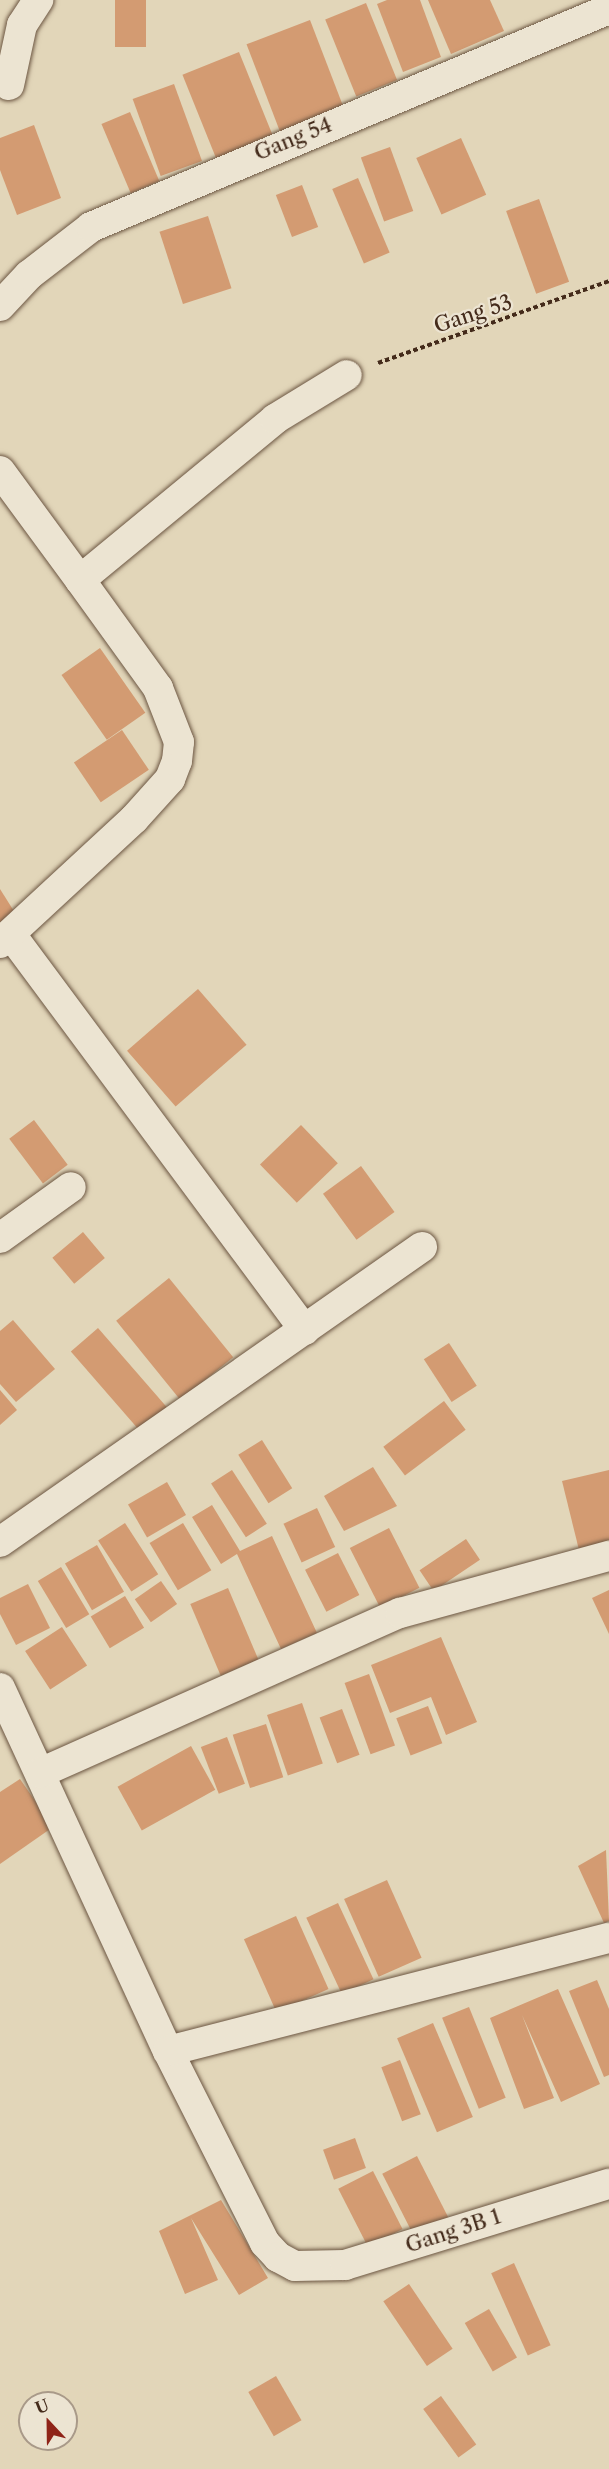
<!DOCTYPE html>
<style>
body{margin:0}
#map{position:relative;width:609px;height:2469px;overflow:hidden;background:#e2d6b9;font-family:"Libre Caslon Text",serif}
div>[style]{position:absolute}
.building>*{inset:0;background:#d39b72;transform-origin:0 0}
.path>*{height:4px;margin-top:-2px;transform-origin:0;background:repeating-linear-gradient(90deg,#442b1b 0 4.5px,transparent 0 7.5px)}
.roads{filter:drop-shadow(0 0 2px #6c5642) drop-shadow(0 0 2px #6c5642)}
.street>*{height:30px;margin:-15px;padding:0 15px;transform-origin:15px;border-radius:15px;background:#ece4d2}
span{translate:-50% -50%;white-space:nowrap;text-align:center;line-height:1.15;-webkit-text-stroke:4.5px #ece4d2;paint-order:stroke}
.street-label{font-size:21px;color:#442b1b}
.north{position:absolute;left:18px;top:2391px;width:60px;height:60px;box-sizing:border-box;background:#ece4d2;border:2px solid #a99a89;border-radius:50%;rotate:338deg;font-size:16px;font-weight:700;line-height:24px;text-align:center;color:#442b1b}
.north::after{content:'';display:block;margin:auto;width:21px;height:27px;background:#8f2418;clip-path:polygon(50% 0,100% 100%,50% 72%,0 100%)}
</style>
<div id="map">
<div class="building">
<div style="left:115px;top:0;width:31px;height:47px"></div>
<div style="clip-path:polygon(387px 0,420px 0,441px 57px,403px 72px,377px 4px)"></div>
<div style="clip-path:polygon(428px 0,490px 0,504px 31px,451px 54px)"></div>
<div style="left:366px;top:3px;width:83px;height:44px;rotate:68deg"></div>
<div style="left:310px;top:20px;width:93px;height:68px;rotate:69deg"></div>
<div style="left:239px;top:52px;width:92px;height:61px;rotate:68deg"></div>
<div style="left:174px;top:84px;width:82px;height:44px;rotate:70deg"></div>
<div style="left:130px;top:112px;width:75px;height:31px;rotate:67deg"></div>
<div style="clip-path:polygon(34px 125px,61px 198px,17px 215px,0 170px,0 138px)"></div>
<div style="left:461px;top:138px;width:62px;height:49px;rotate:66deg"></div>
<div style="left:390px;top:147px;width:68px;height:31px;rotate:70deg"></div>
<div style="left:358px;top:178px;width:81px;height:28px;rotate:67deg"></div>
<div style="left:302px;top:185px;width:45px;height:28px;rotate:69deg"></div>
<div style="left:539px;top:199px;width:88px;height:35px;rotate:70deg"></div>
<div style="left:208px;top:216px;width:76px;height:51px;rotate:72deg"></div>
<div style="left:100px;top:648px;width:79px;height:47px;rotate:55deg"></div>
<div style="left:122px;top:730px;width:48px;height:58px;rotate:56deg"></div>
<div style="clip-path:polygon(0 889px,17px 916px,0 926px)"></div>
<div style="left:198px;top:989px;width:74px;height:94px;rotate:49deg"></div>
<div style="left:34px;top:1120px;width:56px;height:31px;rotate:53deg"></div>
<div style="left:301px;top:1125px;width:53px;height:57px;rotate:46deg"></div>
<div style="left:361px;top:1166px;width:57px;height:47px;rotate:54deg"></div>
<div style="left:83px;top:1232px;width:34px;height:40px;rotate:50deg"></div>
<div style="left:169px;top:1278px;width:102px;height:68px;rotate:51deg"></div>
<div style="clip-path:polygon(13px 1320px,55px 1369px,16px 1402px,0 1384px,0 1331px)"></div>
<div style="left:98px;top:1328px;width:106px;height:36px;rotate:49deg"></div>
<div style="left:449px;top:1343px;width:51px;height:30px;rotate:57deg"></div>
<div style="clip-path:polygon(0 1390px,17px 1410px,0 1425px)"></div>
<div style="left:444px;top:1401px;width:36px;height:76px;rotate:53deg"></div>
<div style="left:262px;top:1440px;width:57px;height:28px;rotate:58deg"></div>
<div style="clip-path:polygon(373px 1467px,397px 1506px,344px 1531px,324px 1496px)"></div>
<div style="left:232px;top:1470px;width:64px;height:25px;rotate:57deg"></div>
<div style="clip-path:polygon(609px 1470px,609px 1543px,579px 1550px,562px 1481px)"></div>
<div style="left:167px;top:1482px;width:38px;height:45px;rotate:60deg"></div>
<div style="clip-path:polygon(212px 1505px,240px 1551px,272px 1536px,317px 1633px,281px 1649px,237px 1554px,221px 1564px,192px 1517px)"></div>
<div style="left:317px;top:1508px;width:43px;height:37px;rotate:65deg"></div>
<div style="left:125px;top:1523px;width:61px;height:32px;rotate:57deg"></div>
<div style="left:183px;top:1523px;width:55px;height:39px;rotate:59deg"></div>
<div style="left:389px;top:1528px;width:67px;height:44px;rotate:63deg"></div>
<div style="left:466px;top:1539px;width:25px;height:56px;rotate:56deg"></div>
<div style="left:97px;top:1545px;width:54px;height:37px;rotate:60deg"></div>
<div style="left:338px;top:1553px;width:47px;height:37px;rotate:63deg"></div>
<div style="left:61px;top:1567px;width:55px;height:27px;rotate:59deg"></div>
<div style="left:161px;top:1581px;width:28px;height:32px;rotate:55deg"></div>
<div style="clip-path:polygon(28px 1584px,50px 1628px,16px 1645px,0 1614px,0 1598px)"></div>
<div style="left:228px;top:1588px;width:78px;height:41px;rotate:67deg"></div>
<div style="clip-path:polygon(609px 1590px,609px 1634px,592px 1598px)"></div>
<div style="left:125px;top:1596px;width:37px;height:40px;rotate:59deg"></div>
<div style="left:62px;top:1627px;width:46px;height:44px;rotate:57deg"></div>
<div style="clip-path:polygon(441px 1637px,477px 1722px,446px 1735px,431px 1697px,390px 1713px,371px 1665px)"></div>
<div style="left:369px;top:1674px;width:76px;height:26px;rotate:70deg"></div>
<div style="left:302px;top:1703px;width:64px;height:37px;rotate:71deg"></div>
<div style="left:428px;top:1706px;width:40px;height:34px;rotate:69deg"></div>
<div style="left:342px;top:1709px;width:49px;height:24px;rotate:69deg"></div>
<div style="left:266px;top:1724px;width:56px;height:35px;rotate:72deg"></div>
<div style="left:227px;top:1737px;width:50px;height:28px;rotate:69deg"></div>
<div style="left:191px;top:1746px;width:50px;height:84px;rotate:61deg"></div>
<div style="clip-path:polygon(20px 1779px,53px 1827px,0 1864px,0 1792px)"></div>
<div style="clip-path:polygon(606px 1850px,609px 1921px,604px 1923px,578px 1866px)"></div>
<div style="left:387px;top:1880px;width:85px;height:47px;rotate:66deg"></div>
<div style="left:338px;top:1903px;width:84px;height:35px;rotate:65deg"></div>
<div style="left:296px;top:1916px;width:80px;height:57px;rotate:66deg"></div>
<div style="clip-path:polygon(597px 1980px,609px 2009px,609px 2075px,604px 2077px,569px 1991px)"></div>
<div style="clip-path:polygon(558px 1989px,600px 2084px,561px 2102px,522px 2015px,554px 2098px,524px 2109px,490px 2018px)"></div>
<div style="left:469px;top:2007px;width:98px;height:29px;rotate:68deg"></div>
<div style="left:433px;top:2023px;width:102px;height:39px;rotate:67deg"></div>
<div style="left:400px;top:2060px;width:58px;height:20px;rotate:69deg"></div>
<div style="left:355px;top:2138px;width:32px;height:34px;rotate:70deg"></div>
<div style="left:417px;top:2156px;width:71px;height:39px;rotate:63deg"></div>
<div style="left:373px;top:2171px;width:65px;height:39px;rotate:63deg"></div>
<div style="clip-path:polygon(221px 2200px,268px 2278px,239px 2295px,191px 2218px,218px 2280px,185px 2294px,159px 2231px)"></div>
<div style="left:514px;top:2263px;width:90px;height:25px;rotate:66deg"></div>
<div style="left:409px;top:2284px;width:78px;height:31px;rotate:56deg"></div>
<div style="left:489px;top:2309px;width:56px;height:28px;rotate:60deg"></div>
<div style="left:276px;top:2376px;width:51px;height:32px;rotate:60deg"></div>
<div style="left:441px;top:2396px;width:60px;height:22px;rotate:54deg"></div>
</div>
<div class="path">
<div style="left:378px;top:363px;width:245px;rotate:-19.5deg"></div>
</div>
<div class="roads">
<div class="street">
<div style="left:9px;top:85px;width:61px;rotate:-77.8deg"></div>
<div style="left:22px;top:25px;width:30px;rotate:-57deg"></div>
<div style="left:0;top:306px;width:42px;rotate:-46.9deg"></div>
<div style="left:29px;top:275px;width:78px;rotate:-37.7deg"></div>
<div style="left:91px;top:227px;width:562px;rotate:-22.82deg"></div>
<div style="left:0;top:471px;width:135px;rotate:53.7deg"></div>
<div style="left:80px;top:580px;width:253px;rotate:-39.5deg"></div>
<div style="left:275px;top:419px;width:84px;rotate:-31.4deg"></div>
<div style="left:12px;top:936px;width:491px;rotate:53.4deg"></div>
<div style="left:0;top:943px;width:183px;rotate:-42.8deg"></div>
<div style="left:134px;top:819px;width:54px;rotate:-48deg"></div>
<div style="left:170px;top:779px;width:19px;rotate:-69deg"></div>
<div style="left:177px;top:761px;width:19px;rotate:-84deg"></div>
<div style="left:179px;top:742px;width:58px;rotate:-111.3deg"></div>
<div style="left:158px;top:688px;width:133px;rotate:-125.8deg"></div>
<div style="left:0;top:1238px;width:87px;rotate:-35.7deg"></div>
<div style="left:0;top:1542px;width:515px;rotate:-34.96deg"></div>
<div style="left:0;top:1688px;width:400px;rotate:65.2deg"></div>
<div style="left:168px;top:2051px;width:215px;rotate:63.2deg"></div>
<div style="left:265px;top:2243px;width:19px;rotate:47deg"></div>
<div style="left:278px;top:2257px;width:19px;rotate:28deg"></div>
<div style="left:295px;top:2266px;width:50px;rotate:-1.1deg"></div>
<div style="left:345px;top:2265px;width:276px;rotate:-17.1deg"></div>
<div style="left:40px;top:1773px;width:394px;rotate:-24deg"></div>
<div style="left:400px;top:1613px;width:217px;rotate:-15.3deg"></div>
<div style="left:168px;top:2051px;width:455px;rotate:-14.4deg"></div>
</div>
</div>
<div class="street-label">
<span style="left:293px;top:139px;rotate:-22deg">Gang 54</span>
<span style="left:473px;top:314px;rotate:-18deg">Gang 53</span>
<span style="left:453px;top:2231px;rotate:-18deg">Gang 3B 1</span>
</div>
<div class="north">U</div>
</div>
